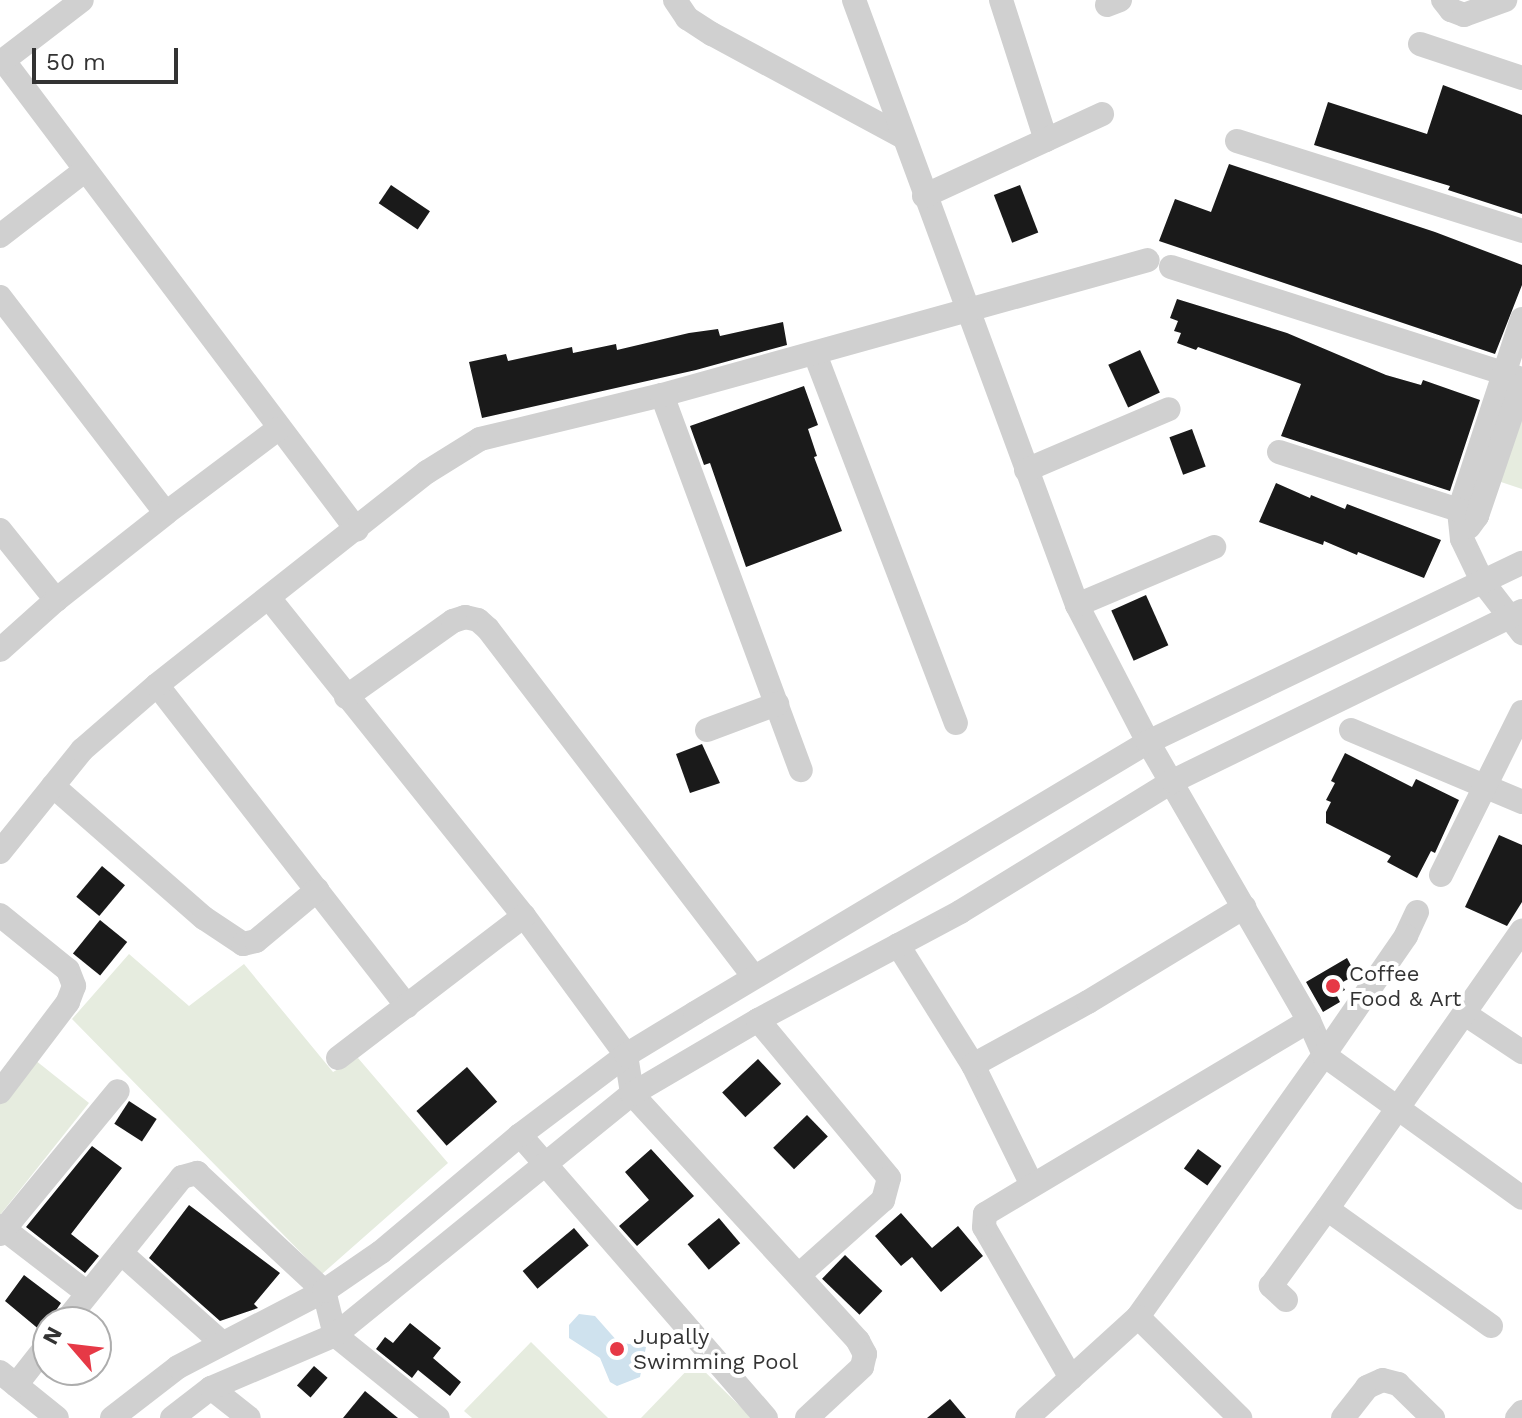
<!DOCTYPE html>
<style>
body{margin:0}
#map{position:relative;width:1522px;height:1418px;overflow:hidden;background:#fff;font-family:"Work Sans",sans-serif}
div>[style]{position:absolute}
.green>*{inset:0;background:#e6ecdf}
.water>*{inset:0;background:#cfe2ee}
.building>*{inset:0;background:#1a1a1a;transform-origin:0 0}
.minor>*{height:24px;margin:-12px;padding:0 12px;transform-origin:12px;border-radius:12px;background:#d0d0d0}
.dots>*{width:22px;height:22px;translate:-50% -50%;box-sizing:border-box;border:4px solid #fff;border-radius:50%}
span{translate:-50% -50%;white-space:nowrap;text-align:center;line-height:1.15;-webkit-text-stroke:8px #fff;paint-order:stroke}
.poi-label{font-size:22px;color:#333}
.left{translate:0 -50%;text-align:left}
.north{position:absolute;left:32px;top:1306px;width:80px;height:80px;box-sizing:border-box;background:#fff;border:2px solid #adadad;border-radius:50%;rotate:298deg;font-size:22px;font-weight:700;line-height:32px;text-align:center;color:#333}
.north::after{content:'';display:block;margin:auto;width:28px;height:36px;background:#e63946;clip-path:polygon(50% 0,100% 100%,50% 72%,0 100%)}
.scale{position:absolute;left:32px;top:48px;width:146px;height:36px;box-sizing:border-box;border:4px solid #333;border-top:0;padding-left:10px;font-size:24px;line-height:28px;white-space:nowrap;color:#333;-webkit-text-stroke:6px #fff;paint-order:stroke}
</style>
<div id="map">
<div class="green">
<div style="clip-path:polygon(1522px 405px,1522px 489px,1498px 481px)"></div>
<div style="clip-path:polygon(129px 954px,189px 1006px,244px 964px,333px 1072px,358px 1058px,448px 1163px,322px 1274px,72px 1019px)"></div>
<div style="clip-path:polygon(35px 1060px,89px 1103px,0 1215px,0 1104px)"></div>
<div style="clip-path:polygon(531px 1342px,608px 1418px,472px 1418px,464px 1411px)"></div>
<div style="clip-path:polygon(695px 1362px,752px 1418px,641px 1418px)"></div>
</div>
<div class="water">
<div style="clip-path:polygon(579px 1314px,595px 1316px,618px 1342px,646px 1347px,640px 1377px,617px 1386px,610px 1382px,600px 1358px,569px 1338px,569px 1325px)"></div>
</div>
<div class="building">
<div style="clip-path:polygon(1443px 85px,1522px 115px,1522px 214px,1448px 190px,1450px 186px,1314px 145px,1328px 102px,1427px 134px)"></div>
<div style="clip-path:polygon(1229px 164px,1435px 232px,1522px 265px,1522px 285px,1495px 354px,1159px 241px,1175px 199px,1211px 212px)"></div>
<div style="left:391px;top:185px;width:47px;height:22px;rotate:34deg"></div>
<div style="left:1020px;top:185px;width:51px;height:28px;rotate:69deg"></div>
<div style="clip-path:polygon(1177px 299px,1287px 333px,1386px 375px,1421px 385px,1423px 380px,1480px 400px,1450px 491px,1281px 436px,1301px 384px,1198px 347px,1196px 350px,1177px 343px,1181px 333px,1174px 331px,1178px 321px,1170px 318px)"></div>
<div style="clip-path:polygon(783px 322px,787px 345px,696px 370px,482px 418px,469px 362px,506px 354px,508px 361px,572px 347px,573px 353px,616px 344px,617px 350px,689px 333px,718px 329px,720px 336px)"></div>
<div style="left:1140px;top:350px;width:47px;height:35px;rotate:65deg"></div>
<div style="clip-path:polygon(804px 386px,818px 425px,808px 429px,817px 456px,814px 457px,842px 531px,746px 567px,710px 463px,704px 465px,690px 426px)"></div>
<div style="left:1192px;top:429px;width:40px;height:24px;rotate:70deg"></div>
<div style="clip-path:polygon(1276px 483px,1310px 498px,1311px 495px,1345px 509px,1347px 504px,1441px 540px,1424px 578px,1358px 552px,1357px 555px,1324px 541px,1323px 545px,1259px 522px)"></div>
<div style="left:1146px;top:595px;width:55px;height:38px;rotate:66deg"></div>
<div style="clip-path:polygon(702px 744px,720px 783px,690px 793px,676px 754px)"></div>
<div style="clip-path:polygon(1345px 753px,1412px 787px,1416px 779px,1459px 800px,1435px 853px,1431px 851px,1417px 878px,1387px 862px,1391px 856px,1326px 823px,1326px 812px,1331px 802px,1326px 800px,1335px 783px,1331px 781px)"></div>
<div style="clip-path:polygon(1499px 835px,1522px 845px,1522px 902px,1507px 926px,1465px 907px)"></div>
<div style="left:102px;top:866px;width:30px;height:40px;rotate:40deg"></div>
<div style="left:100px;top:920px;width:35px;height:43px;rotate:39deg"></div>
<div style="clip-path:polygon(1347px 958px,1356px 975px,1341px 983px,1345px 990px,1336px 994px,1340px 1002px,1323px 1012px,1306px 982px)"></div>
<div style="left:758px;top:1059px;width:34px;height:49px;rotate:47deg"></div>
<div style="left:467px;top:1067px;width:46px;height:67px;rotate:49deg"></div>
<div style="left:129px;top:1101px;width:33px;height:27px;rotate:33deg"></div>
<div style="left:807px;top:1115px;width:30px;height:47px;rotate:46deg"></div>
<div style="clip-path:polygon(92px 1146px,122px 1168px,71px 1234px,99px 1256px,85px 1273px,26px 1227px)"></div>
<div style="clip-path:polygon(651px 1149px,694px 1196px,637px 1246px,619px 1226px,649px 1200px,625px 1172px)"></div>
<div style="left:1198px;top:1149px;width:29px;height:24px;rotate:36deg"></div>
<div style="clip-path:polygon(189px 1205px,280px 1273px,254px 1304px,258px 1308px,220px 1321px,149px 1258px)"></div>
<div style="clip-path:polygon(901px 1213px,932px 1248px,958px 1226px,983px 1256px,941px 1292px,912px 1257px,901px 1266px,875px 1236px)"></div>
<div style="left:719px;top:1218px;width:33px;height:41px;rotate:50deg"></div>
<div style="left:574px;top:1228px;width:23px;height:67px;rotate:50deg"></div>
<div style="left:845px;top:1255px;width:52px;height:33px;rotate:44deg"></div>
<div style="clip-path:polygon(24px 1275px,61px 1303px,48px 1322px,48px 1329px,41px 1331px,5px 1301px)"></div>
<div style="clip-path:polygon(410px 1323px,441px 1348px,433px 1358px,461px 1382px,450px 1396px,418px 1370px,412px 1378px,376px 1349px,385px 1337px,393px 1343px)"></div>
<div style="left:314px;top:1366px;width:18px;height:26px;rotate:41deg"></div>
<div style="clip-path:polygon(365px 1391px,398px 1418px,343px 1418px)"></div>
<div style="clip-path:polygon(950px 1399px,966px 1418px,927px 1418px)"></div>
</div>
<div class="minor">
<div style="left:675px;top:0;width:22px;rotate:56deg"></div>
<div style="left:687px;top:18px;width:30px;rotate:33deg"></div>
<div style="left:712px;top:34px;width:217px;rotate:28.3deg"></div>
<div style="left:854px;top:0;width:645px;rotate:69.77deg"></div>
<div style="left:1077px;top:605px;width:154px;rotate:62.6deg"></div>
<div style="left:1148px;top:742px;width:322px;rotate:60deg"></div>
<div style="left:1309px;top:1021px;width:37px;rotate:66deg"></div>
<div style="left:1324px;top:1055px;width:321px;rotate:125.4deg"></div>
<div style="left:1138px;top:1317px;width:150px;rotate:137.7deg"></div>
<div style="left:1001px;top:0;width:147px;rotate:72.2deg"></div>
<div style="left:1443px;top:0;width:13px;rotate:51deg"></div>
<div style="left:1451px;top:10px;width:14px;rotate:21deg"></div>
<div style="left:1464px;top:15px;width:44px;rotate:-20.1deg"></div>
<div style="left:1107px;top:5px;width:14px;rotate:-21deg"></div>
<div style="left:1420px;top:44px;width:108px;rotate:18.4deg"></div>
<div style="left:3px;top:60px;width:588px;rotate:53.01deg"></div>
<div style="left:0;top:63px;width:103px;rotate:-37.5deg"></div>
<div style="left:1237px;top:141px;width:299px;rotate:17.5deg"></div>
<div style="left:924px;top:196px;width:196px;rotate:-24.7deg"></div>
<div style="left:0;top:236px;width:106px;rotate:-37.7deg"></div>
<div style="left:1171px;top:267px;width:368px;rotate:17.7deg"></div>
<div style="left:0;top:297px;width:272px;rotate:52.5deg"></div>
<div style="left:1522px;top:319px;width:202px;rotate:108.2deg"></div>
<div style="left:1459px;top:511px;width:28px;rotate:84deg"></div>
<div style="left:1462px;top:539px;width:47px;rotate:64.5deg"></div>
<div style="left:1482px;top:581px;width:66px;rotate:52.4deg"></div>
<div style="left:815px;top:354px;width:395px;rotate:69.1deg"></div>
<div style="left:662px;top:395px;width:400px;rotate:69.7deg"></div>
<div style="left:1279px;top:452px;width:208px;rotate:17.9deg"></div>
<div style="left:1026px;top:470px;width:155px;rotate:-23.1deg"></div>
<div style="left:1469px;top:527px;width:14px;rotate:-54deg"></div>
<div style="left:1477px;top:516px;width:139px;rotate:-71.2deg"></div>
<div style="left:0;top:530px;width:90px;rotate:51.3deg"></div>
<div style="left:269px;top:598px;width:408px;rotate:51.3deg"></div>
<div style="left:524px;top:916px;width:172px;rotate:53.7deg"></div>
<div style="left:626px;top:1055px;width:39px;rotate:81deg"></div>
<div style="left:632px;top:1094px;width:335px;rotate:47.5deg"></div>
<div style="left:858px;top:1341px;width:15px;rotate:62deg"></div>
<div style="left:865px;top:1354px;width:13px;rotate:103deg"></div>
<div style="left:862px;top:1367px;width:75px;rotate:137.2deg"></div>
<div style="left:1077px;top:605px;width:149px;rotate:-22.9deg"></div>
<div style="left:0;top:650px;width:75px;rotate:-41.8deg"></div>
<div style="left:56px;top:600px;width:140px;rotate:-38.3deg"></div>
<div style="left:166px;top:513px;width:140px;rotate:-36.9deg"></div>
<div style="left:157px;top:685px;width:407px;rotate:52.1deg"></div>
<div style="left:346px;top:697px;width:131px;rotate:-35.4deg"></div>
<div style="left:453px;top:621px;width:13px;rotate:-18deg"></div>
<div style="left:465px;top:617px;width:13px;rotate:13deg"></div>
<div style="left:478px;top:620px;width:13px;rotate:42deg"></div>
<div style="left:488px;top:629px;width:438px;rotate:52.6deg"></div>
<div style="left:707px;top:730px;width:75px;rotate:-20.4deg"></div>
<div style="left:1351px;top:730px;width:186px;rotate:22.8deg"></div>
<div style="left:53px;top:786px;width:201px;rotate:41.2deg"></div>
<div style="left:204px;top:918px;width:47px;rotate:33.7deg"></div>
<div style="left:243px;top:944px;width:13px;rotate:-13deg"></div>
<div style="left:256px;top:941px;width:80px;rotate:-39.9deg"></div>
<div style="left:0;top:852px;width:131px;rotate:-51.2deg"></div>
<div style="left:82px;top:750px;width:99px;rotate:-40.9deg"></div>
<div style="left:157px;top:685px;width:344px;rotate:-38.3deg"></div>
<div style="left:427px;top:472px;width:62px;rotate:-31.9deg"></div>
<div style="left:480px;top:439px;width:187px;rotate:-13.6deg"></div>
<div style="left:662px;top:395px;width:504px;rotate:-15.52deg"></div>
<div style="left:1441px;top:875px;width:182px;rotate:-63.6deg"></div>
<div style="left:1417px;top:912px;width:26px;rotate:115deg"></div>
<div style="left:1406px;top:936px;width:145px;rotate:124.6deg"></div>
<div style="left:1324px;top:1055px;width:244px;rotate:35.8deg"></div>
<div style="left:0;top:915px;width:87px;rotate:39deg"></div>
<div style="left:68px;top:970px;width:17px;rotate:69deg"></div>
<div style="left:74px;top:986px;width:17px;rotate:111deg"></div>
<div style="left:68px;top:1002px;width:113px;rotate:127.1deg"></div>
<div style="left:898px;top:945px;width:142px;rotate:58deg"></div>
<div style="left:973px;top:1065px;width:134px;rotate:63.8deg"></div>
<div style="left:1465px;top:1014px;width:69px;rotate:33.7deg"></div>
<div style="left:758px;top:1020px;width:205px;rotate:50.3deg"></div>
<div style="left:889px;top:1178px;width:23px;rotate:105deg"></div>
<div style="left:883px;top:1200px;width:111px;rotate:138.3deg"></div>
<div style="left:338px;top:1058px;width:234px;rotate:-37.4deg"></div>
<div style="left:973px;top:1065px;width:131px;rotate:-28.7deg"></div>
<div style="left:1088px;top:1002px;width:183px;rotate:-31.3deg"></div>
<div style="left:520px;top:1135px;width:375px;rotate:49deg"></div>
<div style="left:0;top:1226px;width:110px;rotate:37.6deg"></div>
<div style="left:0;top:1234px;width:185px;rotate:-50.5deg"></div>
<div style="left:121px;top:1253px;width:135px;rotate:41.7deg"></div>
<div style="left:1286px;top:1300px;width:21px;rotate:-137deg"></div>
<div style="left:1271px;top:1286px;width:95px;rotate:-54deg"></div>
<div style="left:1138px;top:1317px;width:144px;rotate:44.7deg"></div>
<div style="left:65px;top:1322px;width:186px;rotate:-51.1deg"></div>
<div style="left:182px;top:1177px;width:16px;rotate:-15deg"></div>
<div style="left:197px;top:1173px;width:173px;rotate:42.9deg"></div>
<div style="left:324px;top:1291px;width:45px;rotate:76deg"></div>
<div style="left:335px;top:1335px;width:132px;rotate:38.9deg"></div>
<div style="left:1491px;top:1326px;width:201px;rotate:-144.5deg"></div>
<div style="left:1327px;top:1209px;width:340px;rotate:-55deg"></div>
<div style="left:0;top:1372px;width:73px;rotate:38.9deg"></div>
<div style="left:1071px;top:1378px;width:174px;rotate:-119.9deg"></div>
<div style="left:984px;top:1227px;width:13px;rotate:-86deg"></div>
<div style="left:985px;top:1214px;width:377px;rotate:-30.8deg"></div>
<div style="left:16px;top:1385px;width:52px;rotate:-52deg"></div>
<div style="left:211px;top:1388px;width:48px;rotate:38.3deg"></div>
<div style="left:112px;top:1418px;width:83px;rotate:-37.7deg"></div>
<div style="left:178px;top:1367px;width:165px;rotate:-27.5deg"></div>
<div style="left:324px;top:1291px;width:69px;rotate:-34.4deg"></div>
<div style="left:381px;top:1252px;width:182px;rotate:-40.1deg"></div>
<div style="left:520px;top:1135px;width:133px;rotate:-37deg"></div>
<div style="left:626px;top:1055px;width:81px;rotate:-31.3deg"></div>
<div style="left:695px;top:1013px;width:528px;rotate:-30.89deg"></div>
<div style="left:1148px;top:742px;width:415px;rotate:-25.6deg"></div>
<div style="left:172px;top:1418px;width:49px;rotate:-37.6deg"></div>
<div style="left:211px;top:1388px;width:135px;rotate:-23.1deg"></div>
<div style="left:335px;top:1335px;width:382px;rotate:-39.1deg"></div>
<div style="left:632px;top:1094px;width:146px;rotate:-30.4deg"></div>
<div style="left:758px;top:1020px;width:229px;rotate:-28.1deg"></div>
<div style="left:960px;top:912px;width:250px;rotate:-31.6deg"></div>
<div style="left:1173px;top:781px;width:388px;rotate:-26deg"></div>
<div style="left:1343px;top:1418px;width:39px;rotate:-52deg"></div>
<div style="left:1367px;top:1387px;width:17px;rotate:-24deg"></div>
<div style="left:1383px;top:1380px;width:16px;rotate:15deg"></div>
<div style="left:1398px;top:1384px;width:49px;rotate:44.2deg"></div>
<div style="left:1517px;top:1418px;width:8px;rotate:-50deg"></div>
</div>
<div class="dots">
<div style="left:1333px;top:986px;background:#e63946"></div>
<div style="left:617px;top:1349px;background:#e63946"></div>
</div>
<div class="poi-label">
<span class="left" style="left:1349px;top:986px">Coffee<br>Food &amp; Art</span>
<span class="left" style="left:633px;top:1349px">Jupally<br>Swimming Pool</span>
</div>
<div class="north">N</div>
<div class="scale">50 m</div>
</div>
